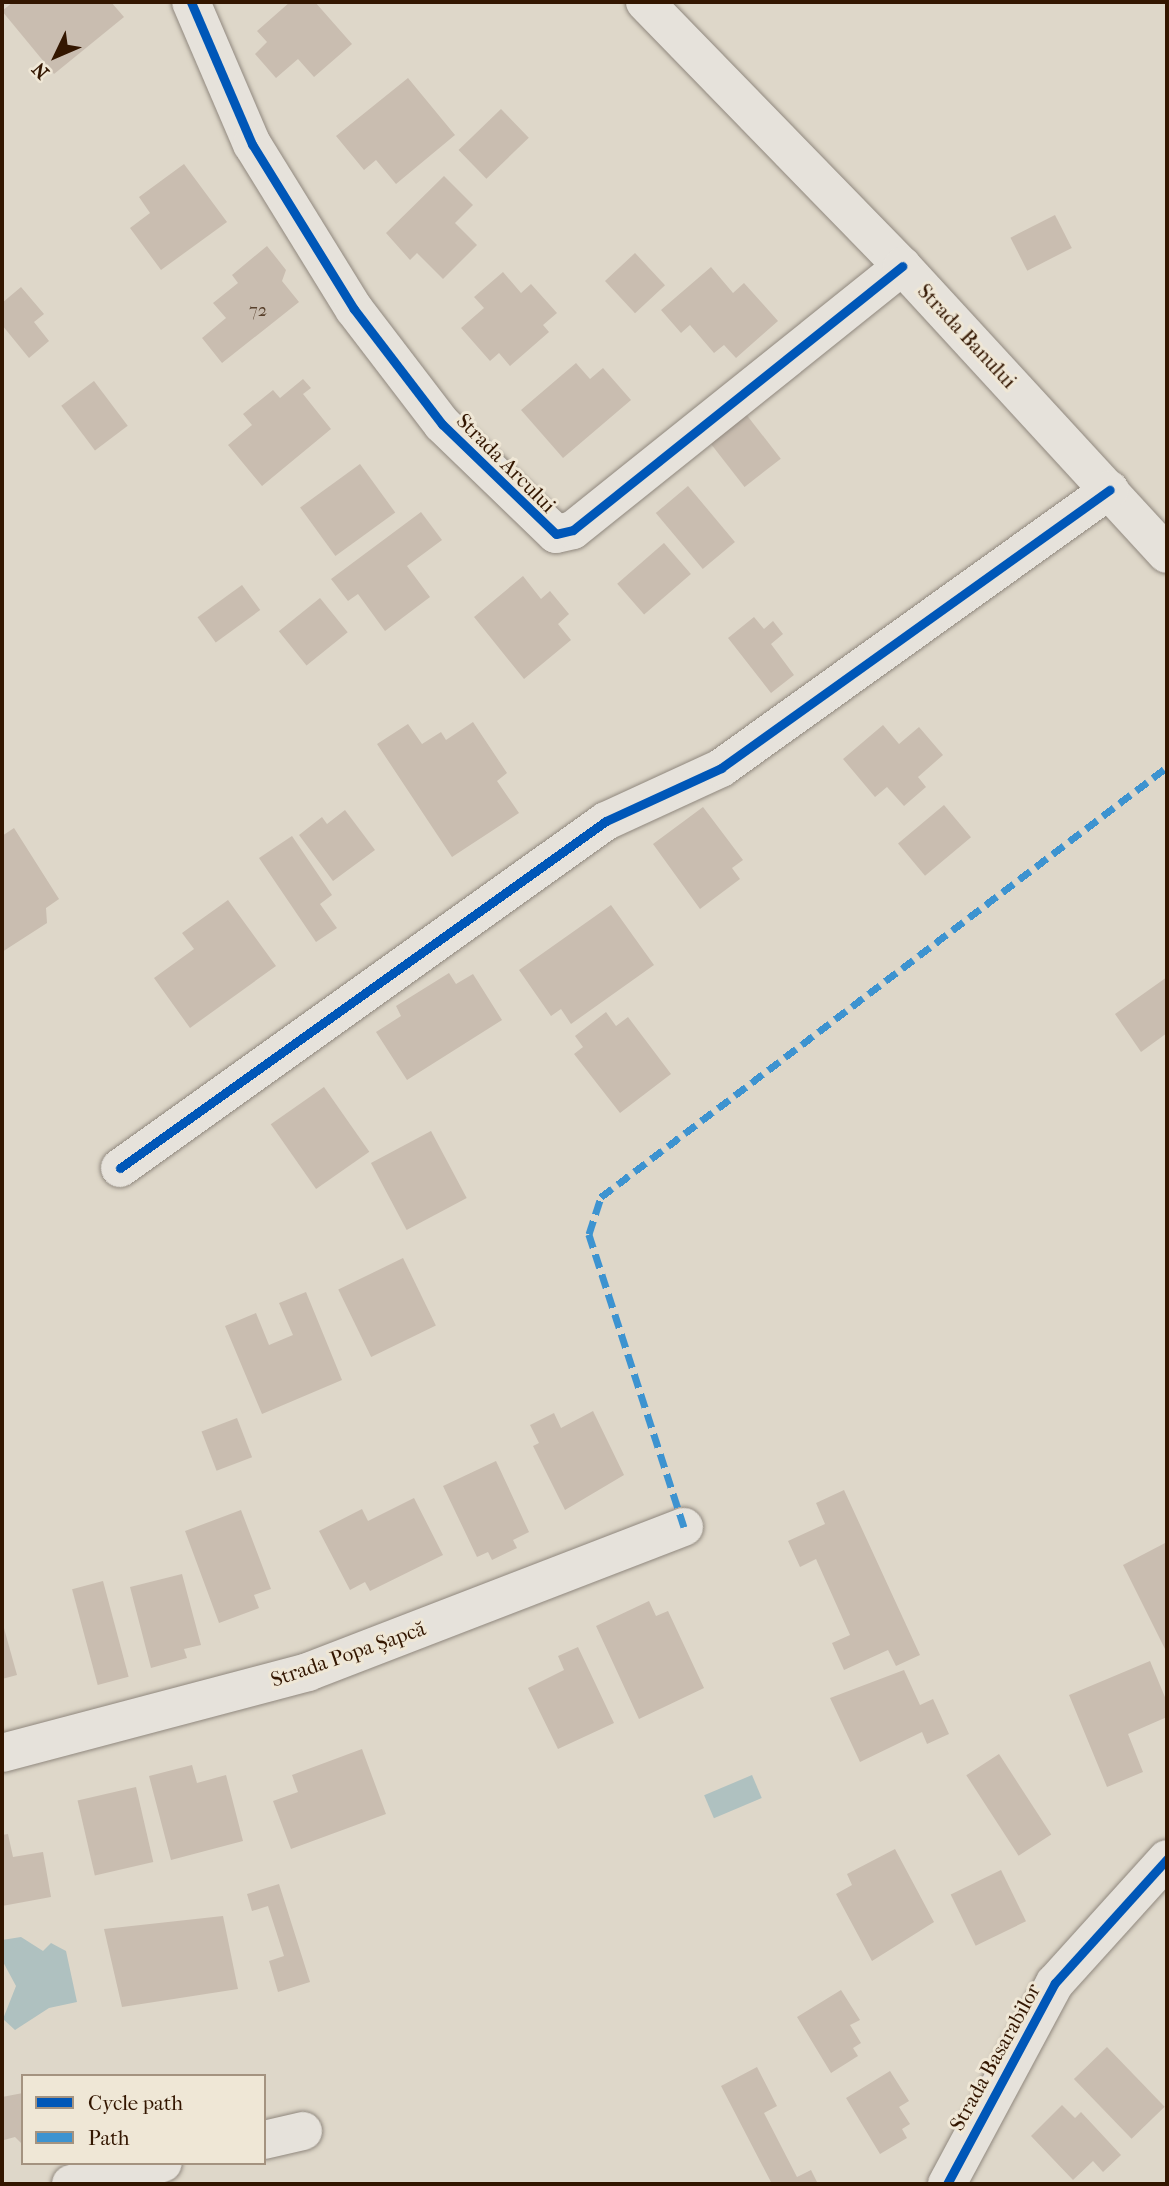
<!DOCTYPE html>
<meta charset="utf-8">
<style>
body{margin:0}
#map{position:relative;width:1169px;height:2186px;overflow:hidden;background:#ded7c9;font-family:"IM FELL French Canon",serif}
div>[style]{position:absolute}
.water>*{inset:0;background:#afc1c0;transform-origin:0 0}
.building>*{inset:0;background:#c9bdb0;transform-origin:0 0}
.roads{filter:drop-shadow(0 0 2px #90887e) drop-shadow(0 0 2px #90887e)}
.minor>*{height:38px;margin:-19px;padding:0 19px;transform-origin:19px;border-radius:19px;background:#e6e2db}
.quiet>*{height:7px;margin-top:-3.5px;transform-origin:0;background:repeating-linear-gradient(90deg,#3d93d0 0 14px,transparent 0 21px)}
.cycleway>*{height:9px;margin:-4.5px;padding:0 4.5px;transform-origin:4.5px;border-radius:4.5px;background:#0057b8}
span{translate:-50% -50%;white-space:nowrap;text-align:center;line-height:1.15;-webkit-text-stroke:6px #efe7d6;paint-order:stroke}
.number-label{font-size:18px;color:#58402c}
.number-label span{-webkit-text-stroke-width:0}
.street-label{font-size:21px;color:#331600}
.frame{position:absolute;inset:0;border:4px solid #331600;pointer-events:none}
.legend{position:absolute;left:21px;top:2074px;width:245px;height:91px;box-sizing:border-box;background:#efe7d6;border:2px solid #a49380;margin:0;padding:9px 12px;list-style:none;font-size:21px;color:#331600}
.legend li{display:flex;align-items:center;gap:14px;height:35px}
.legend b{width:35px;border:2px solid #a49380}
.north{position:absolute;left:21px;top:21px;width:70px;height:70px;-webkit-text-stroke:5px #efe7d6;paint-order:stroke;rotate:226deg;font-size:19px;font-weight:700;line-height:28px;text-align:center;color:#331600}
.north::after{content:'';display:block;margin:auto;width:24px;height:32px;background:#331600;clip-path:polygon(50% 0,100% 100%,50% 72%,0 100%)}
</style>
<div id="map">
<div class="water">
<div style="left:752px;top:1775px;width:25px;height:52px;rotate:67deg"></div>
<div style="clip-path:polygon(21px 1937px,43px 1951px,51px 1943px,66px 1951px,77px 2002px,49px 2008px,15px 2030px,3px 2019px,16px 1986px,2px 1960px,2px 1940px)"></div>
</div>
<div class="building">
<div style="clip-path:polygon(13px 2px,111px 2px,124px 17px,54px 74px,2px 11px)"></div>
<div style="clip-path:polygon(290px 2px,315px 2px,352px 44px,314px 77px,298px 59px,276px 78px,255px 54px,267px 42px,257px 31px)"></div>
<div style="clip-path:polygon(408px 78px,455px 135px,396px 184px,376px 160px,364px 170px,336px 136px)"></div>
<div style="left:501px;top:109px;width:40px;height:59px;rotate:46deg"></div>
<div style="clip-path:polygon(184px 164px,227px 222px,161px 270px,130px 228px,150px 213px,139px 197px)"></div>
<div style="clip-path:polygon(444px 176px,473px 205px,455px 223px,477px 245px,443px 279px,417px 253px,410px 260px,386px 233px)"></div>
<div style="left:1055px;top:215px;width:37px;height:50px;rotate:63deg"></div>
<div style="clip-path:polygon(267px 246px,286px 270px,282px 281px,299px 302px,222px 363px,202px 338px,226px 318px,213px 303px,238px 283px,232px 275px)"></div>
<div style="left:635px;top:253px;width:44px;height:41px;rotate:47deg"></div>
<div style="clip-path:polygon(711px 267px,733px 293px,744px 283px,778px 321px,736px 358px,724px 345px,714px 353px,690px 325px,681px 333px,661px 310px)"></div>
<div style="clip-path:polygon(503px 272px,521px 293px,531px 284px,557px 313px,543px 325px,549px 332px,510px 366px,499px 353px,490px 361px,461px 328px,484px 308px,474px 297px)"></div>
<div style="clip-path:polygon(21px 287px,44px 314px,34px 322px,49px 341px,29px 358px,2px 325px,2px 303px)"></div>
<div style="clip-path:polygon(576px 363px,590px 379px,603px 368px,631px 400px,563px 458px,521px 410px)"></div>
<div style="clip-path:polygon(303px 379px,311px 388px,303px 394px,331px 429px,262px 486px,228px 445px,252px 425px,243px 414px,273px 390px,280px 398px)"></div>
<div style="left:94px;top:381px;width:56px;height:41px;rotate:53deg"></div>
<div style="left:742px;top:409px;width:63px;height:46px;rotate:52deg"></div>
<div style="left:360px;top:464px;width:60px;height:74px;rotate:54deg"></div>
<div style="left:688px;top:486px;width:73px;height:42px;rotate:50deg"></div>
<div style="clip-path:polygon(421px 512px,442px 540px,407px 566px,430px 597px,385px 631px,358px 594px,348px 601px,331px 579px)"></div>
<div style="left:664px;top:543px;width:41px;height:62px;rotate:49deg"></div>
<div style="clip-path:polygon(523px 576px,541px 599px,550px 591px,569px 614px,558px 624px,571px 640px,524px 679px,474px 617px)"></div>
<div style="left:242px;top:585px;width:31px;height:55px;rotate:54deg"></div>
<div style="left:320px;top:598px;width:44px;height:53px;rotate:51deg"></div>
<div style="clip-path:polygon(754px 617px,764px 629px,773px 621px,783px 634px,771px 644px,794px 675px,771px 693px,728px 638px)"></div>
<div style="clip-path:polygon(473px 722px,507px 773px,497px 781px,519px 813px,452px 857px,377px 744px,408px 724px,422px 744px,441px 732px,446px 740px)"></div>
<div style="clip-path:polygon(883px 725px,899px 744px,919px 727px,943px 755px,918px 777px,926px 787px,904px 806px,887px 787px,875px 797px,843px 759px)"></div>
<div style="left:944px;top:805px;width:42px;height:60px;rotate:50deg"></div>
<div style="clip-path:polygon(703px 807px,743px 860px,732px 868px,740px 879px,700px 909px,653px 844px)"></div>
<div style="clip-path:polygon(345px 810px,375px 850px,333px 881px,299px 835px,322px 817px,327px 824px)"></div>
<div style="clip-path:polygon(14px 828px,59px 899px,46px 908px,47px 923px,2px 952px,2px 836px)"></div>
<div style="clip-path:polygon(292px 836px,332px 895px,320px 904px,337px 928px,316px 942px,259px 858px)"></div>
<div style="clip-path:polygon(228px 900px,276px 966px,190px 1028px,154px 978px,194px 949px,182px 933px)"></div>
<div style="clip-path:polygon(611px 905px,654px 965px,571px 1024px,561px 1009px,551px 1016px,519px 970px)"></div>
<div style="clip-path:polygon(449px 973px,456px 984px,473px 974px,502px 1020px,407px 1080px,376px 1032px,401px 1016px,396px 1006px)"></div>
<div style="clip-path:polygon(1167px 977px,1167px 1033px,1141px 1052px,1115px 1014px)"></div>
<div style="clip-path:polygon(606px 1012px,616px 1026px,628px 1017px,671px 1074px,620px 1113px,574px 1054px,583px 1047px,575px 1036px)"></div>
<div style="left:324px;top:1087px;width:79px;height:65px;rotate:55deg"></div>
<div style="left:431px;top:1131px;width:76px;height:68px;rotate:62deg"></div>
<div style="left:403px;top:1258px;width:75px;height:72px;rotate:64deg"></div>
<div style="clip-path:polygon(306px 1292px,342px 1380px,262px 1414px,225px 1326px,256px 1313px,269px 1345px,293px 1335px,279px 1303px)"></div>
<div style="clip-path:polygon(593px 1411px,624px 1475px,565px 1510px,533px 1446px,539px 1443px,530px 1425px,554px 1413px,561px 1428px)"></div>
<div style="left:237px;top:1418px;width:42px;height:38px;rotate:69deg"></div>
<div style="clip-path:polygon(496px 1461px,529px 1532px,513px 1540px,517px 1548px,492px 1560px,488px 1552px,477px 1557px,443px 1486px)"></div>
<div style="clip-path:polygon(844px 1490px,920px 1655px,896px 1666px,888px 1650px,844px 1670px,832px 1643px,850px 1635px,816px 1559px,800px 1567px,788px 1541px,825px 1524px,816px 1503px)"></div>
<div style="clip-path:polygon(414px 1498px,443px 1555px,370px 1591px,365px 1582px,350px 1590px,319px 1531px,362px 1509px,368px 1521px)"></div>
<div style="clip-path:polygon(241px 1510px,271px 1589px,254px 1595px,259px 1608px,219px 1623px,185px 1531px)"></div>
<div style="clip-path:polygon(1167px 1542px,1167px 1653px,1123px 1565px)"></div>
<div style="clip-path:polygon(182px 1574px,201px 1645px,184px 1649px,187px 1658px,151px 1668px,130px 1587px)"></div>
<div style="left:103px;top:1581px;width:99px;height:32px;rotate:75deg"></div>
<div style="clip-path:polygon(649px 1601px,656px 1616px,668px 1611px,704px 1688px,639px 1719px,596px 1626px)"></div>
<div style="clip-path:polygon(2px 1621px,17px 1675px,2px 1679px)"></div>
<div style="clip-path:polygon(578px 1647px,614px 1723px,558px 1749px,528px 1688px,564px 1670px,558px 1656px)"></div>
<div style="clip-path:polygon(1150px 1661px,1167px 1702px,1167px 1717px,1128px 1734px,1143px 1772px,1107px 1787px,1069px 1695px)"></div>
<div style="clip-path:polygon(904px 1670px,920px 1705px,933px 1699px,949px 1734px,927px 1744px,922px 1732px,860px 1762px,830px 1698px)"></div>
<div style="clip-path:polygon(362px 1749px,386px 1814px,291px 1849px,273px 1801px,298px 1792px,292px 1775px)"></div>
<div style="left:999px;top:1754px;width:96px;height:39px;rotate:57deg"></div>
<div style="clip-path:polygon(192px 1765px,197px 1783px,226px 1775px,243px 1841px,171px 1860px,149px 1776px)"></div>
<div style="left:136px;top:1787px;width:77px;height:60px;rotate:77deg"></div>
<div style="clip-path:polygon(8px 1834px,13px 1857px,43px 1852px,51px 1897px,2px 1906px,2px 1835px)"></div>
<div style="clip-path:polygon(895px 1849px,934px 1922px,872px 1961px,836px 1894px,852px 1885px,847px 1874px)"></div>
<div style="left:1001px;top:1870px;width:57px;height:56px;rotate:64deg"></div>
<div style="clip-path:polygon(279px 1884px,310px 1982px,278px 1992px,269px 1961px,284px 1956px,268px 1906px,252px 1911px,247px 1894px)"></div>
<div style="clip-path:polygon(223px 1916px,238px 1989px,122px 2007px,104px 1929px)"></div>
<div style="clip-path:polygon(841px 1990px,860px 2020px,850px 2025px,861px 2043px,853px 2048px,858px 2056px,831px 2073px,797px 2017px)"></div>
<div style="left:1107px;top:2047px;width:83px;height:46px;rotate:46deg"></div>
<div style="clip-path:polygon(757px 2067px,777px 2106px,764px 2113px,797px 2177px,811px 2170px,818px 2184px,772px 2184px,721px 2086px)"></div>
<div style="clip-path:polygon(890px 2071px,909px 2101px,899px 2107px,910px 2124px,902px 2129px,907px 2138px,880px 2154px,846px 2098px)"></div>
<div style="clip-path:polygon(23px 2093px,23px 2145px,15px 2137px,4px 2140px,2px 2128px,2px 2097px)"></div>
<div style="clip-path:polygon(1062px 2105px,1075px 2118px,1081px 2112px,1121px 2155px,1103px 2172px,1093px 2161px,1073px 2180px,1031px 2136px)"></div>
</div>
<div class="roads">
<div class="minor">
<div style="left:191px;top:2px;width:155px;rotate:66.8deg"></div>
<div style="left:252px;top:144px;width:194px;rotate:58.3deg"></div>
<div style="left:354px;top:309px;width:145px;rotate:52.6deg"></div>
<div style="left:442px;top:424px;width:158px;rotate:44deg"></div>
<div style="left:556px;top:534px;width:17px;rotate:-13deg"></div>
<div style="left:573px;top:530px;width:422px;rotate:-38.7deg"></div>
<div style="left:645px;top:2px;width:368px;rotate:45.8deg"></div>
<div style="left:902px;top:266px;width:391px;rotate:47.4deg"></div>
<div style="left:120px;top:1168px;width:597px;rotate:-35.53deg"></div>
<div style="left:606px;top:821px;width:127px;rotate:-24.7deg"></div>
<div style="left:721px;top:768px;width:478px;rotate:-35.6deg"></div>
<div style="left:2px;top:1753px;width:317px;rotate:-14.8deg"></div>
<div style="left:308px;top:1672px;width:403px;rotate:-21.1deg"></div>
<div style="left:264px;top:2140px;width:40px;rotate:-13deg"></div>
<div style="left:71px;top:2184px;width:94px;rotate:-12.9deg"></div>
<div style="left:947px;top:2184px;width:228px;rotate:-61.8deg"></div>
<div style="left:1055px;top:1983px;width:167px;rotate:-47.9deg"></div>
</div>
</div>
<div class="quiet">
<div style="left:684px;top:1527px;width:308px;rotate:-108deg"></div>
<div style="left:589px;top:1234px;width:39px;rotate:-72deg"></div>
<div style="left:601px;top:1197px;width:711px;rotate:-37.22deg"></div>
</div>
<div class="cycleway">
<div style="left:191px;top:2px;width:155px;rotate:66.8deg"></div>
<div style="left:252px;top:144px;width:194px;rotate:58.3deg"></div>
<div style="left:354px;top:309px;width:145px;rotate:52.6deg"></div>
<div style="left:442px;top:424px;width:158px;rotate:44deg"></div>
<div style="left:556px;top:534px;width:17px;rotate:-13deg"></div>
<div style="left:573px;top:530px;width:422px;rotate:-38.7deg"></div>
<div style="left:120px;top:1168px;width:597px;rotate:-35.53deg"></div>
<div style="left:606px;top:821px;width:127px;rotate:-24.7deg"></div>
<div style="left:721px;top:768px;width:478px;rotate:-35.6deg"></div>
<div style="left:947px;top:2184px;width:228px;rotate:-61.8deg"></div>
<div style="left:1055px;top:1983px;width:167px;rotate:-47.9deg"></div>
</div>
<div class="number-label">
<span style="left:258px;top:311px">72</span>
</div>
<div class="street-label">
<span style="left:967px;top:336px;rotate:47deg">Strada Banului</span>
<span style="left:506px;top:463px;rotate:45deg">Strada Arcului</span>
<span style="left:348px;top:1654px;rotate:-19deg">Strada Popa Șapcă</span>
<span style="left:995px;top:2057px;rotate:-61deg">Strada Basarabilor</span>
</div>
<div class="frame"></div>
<ul class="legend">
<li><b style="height:9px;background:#0057b8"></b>Cycle path</li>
<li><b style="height:9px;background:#3d93d0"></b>Path</li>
</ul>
<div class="north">N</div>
</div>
